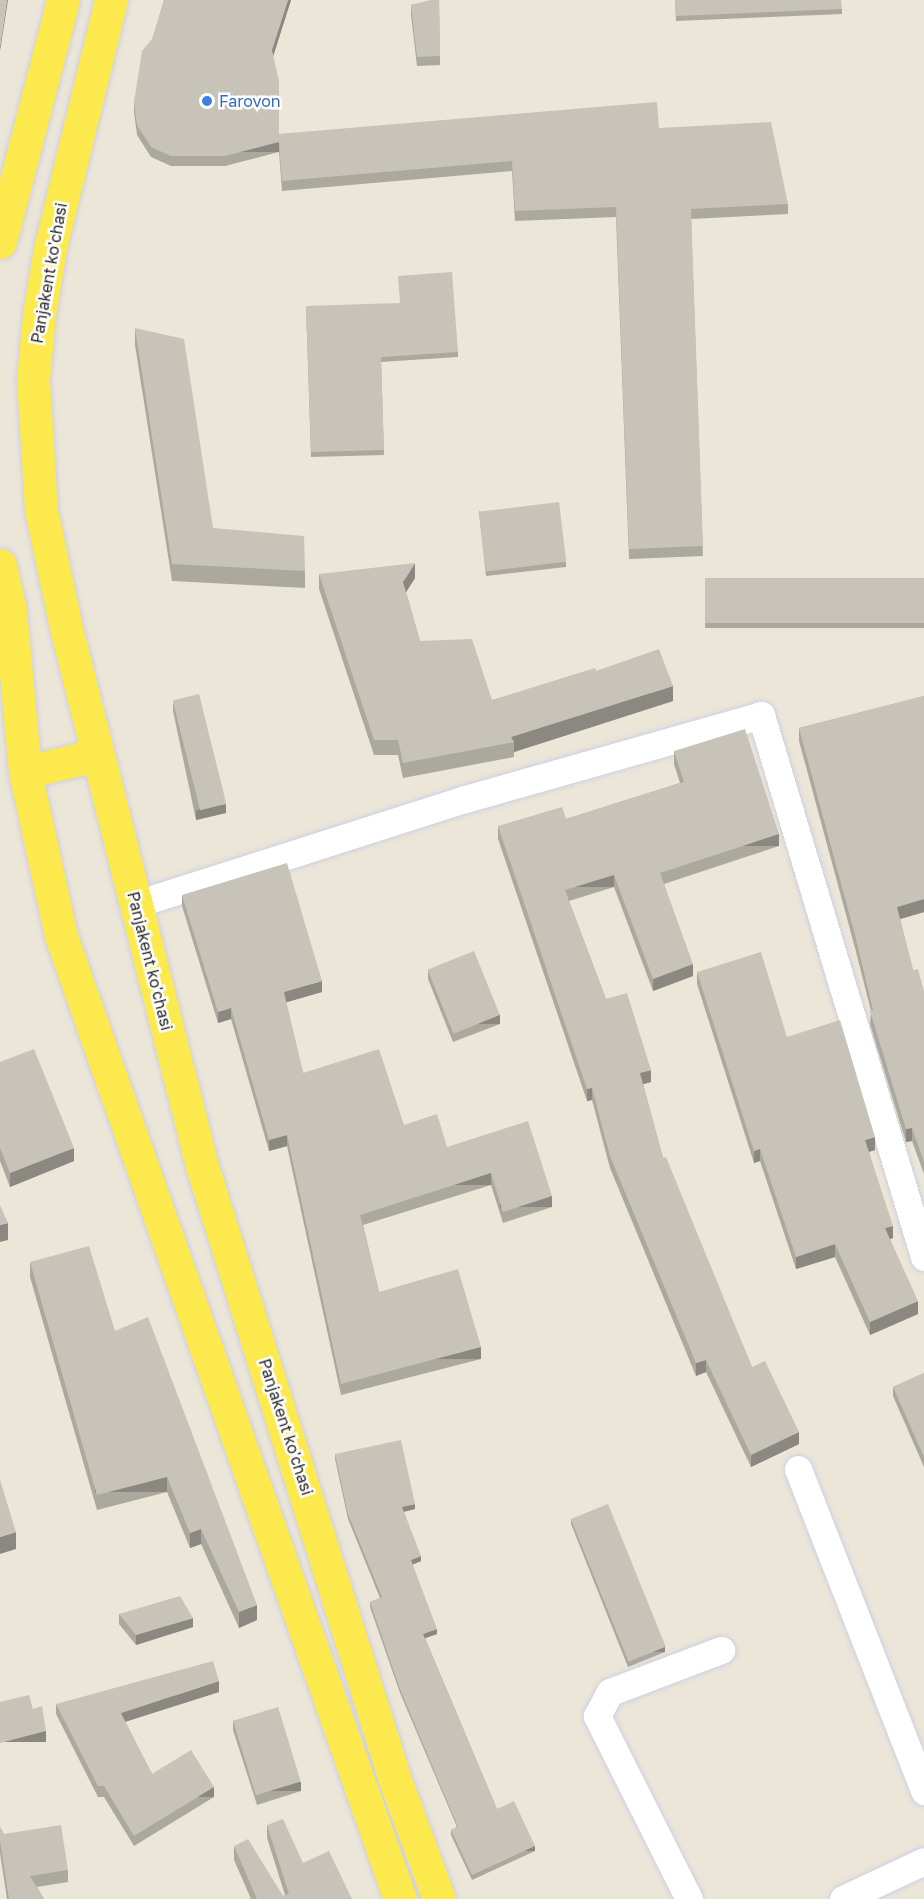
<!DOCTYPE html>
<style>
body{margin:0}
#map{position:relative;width:924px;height:1899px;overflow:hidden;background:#ece6d8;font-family:"Golos Text",sans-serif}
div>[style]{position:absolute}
.roads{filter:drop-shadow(0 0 2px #cecfe3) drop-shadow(0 0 2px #cecfe3)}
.street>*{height:27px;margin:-13.5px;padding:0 13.5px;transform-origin:13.5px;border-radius:13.5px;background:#fff}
.primary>*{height:33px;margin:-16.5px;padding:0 16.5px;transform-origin:16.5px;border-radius:16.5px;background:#fce94d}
.wall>*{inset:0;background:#aba89e;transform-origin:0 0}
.shaded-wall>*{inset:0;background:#8b8881;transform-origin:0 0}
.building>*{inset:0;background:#c7c3b8;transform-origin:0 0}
.dots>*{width:16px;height:16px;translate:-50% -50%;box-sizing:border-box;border:3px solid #fff;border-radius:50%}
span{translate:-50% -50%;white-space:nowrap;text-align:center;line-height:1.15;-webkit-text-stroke:5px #fff;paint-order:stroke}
.shop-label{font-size:16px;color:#366cbe}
.left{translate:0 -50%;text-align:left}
.street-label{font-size:16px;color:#282828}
</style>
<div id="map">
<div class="roads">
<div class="street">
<div style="left:136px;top:904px;width:345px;rotate:-17.7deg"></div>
<div style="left:465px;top:799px;width:308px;rotate:-15.8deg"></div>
<div style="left:761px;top:715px;width:566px;rotate:73.26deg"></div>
<div style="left:798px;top:1469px;width:346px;rotate:68.6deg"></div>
<div style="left:689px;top:1899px;width:205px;rotate:-116.7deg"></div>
<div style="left:597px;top:1716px;width:27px;rotate:-62deg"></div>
<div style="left:610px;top:1692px;width:119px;rotate:-20.7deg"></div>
<div style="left:843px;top:1899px;width:89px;rotate:-25.1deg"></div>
</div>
<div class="primary">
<div style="left:111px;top:0;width:256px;rotate:103.8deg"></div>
<div style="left:50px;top:249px;width:67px;rotate:99.5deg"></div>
<div style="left:39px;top:315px;width:65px;rotate:95.3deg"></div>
<div style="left:33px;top:380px;width:130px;rotate:86.5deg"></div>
<div style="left:41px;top:510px;width:125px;rotate:78deg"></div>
<div style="left:67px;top:632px;width:551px;rotate:75.81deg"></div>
<div style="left:202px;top:1166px;width:644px;rotate:72.55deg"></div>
<div style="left:395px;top:1780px;width:127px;rotate:69.7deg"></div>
<div style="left:0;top:242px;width:250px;rotate:-75.4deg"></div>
<div style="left:0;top:565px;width:46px;rotate:77.5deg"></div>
<div style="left:10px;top:610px;width:163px;rotate:84.7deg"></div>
<div style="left:25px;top:772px;width:168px;rotate:77.6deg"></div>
<div style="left:61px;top:936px;width:1021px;rotate:70.61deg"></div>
<div style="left:25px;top:772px;width:74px;rotate:-13.3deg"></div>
</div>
</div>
<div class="wall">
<div style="clip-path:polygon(164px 0,291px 0,273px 56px,279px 134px,659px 128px,788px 204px,788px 214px,691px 219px,703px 556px,629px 559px,616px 217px,515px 221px,512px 171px,282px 191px,279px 152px,225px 166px,171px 166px,151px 157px,137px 135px,134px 112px,134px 102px)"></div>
<div style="clip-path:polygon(439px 0,440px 65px,417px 66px,411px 15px,411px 5px)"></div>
<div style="clip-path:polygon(675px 0,842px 9px,842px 14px,676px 21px)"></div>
<div style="clip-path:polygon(306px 306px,458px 352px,458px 357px,381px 362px,384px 455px,311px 457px)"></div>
<div style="clip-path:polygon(135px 328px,213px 528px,305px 571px,305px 588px,172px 581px,135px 345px)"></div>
<div style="clip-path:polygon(479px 511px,566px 562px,566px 567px,486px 576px)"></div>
<div style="clip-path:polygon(319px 574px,415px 578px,406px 592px,420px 641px,492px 700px,596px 671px,673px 701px,514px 752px,514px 757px,403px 778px,398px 755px,374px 755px,319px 589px)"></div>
<div style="left:924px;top:578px;width:50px;height:219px;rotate:90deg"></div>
<div style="clip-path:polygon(924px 696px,924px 912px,900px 919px,913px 970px,924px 992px,924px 1174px,912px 1141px,906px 1142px,870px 1024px,871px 1011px,855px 948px,799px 741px,799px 728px)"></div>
<div style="clip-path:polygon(173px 702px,226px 813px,196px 820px,173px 711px)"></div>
<div style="clip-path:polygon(674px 751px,779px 846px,664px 884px,693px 976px,653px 991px,614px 887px,569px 901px,606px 999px,651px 1082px,643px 1084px,663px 1158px,752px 1367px,799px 1444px,751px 1467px,706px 1372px,696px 1376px,610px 1168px,592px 1100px,587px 1101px,498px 839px,498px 826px,566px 819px,680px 783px,674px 764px)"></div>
<div style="clip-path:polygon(182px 895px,322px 992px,286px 1002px,303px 1073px,447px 1147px,552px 1207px,503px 1223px,491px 1185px,363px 1225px,379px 1292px,481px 1359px,341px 1395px,287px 1146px,269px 1151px,231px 1019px,218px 1023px,182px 906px)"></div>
<div style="clip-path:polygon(428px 970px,500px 1024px,453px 1042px,428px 979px)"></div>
<div style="clip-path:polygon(697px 972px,787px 1037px,875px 1150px,869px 1152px,893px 1238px,890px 1239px,918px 1314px,870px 1335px,835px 1257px,796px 1269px,760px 1161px,754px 1163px,697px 984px)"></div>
<div style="clip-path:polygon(0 1062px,74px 1161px,10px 1187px,0 1161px)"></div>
<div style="clip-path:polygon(30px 1262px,115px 1331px,257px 1620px,239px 1628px,201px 1544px,190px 1548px,167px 1492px,97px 1510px,30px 1277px)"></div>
<div style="clip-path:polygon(924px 1373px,924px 1467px,893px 1396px,893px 1387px)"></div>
<div style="clip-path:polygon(335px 1454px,415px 1509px,404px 1512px,421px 1561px,412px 1565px,437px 1634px,425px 1638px,497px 1809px,535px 1851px,472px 1880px,451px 1835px,451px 1830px,457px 1827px,400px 1693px,370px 1607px,370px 1602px,380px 1598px,348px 1519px,335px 1459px)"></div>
<div style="clip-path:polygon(571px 1519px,665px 1652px,628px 1667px,571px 1524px)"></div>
<div style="clip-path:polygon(119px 1614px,193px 1627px,136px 1645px,119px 1624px)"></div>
<div style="clip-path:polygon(219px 1692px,125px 1722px,152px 1774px,214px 1797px,134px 1846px,104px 1797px,98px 1797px,56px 1714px,56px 1704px)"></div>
<div style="clip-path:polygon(233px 1721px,301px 1791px,257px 1805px,233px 1730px)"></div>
<div style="clip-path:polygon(267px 1825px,303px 1863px,352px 1899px,251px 1899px,234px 1860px,234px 1846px,283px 1896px,285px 1895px,267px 1838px)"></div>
<div style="clip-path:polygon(0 1827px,4px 1834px,68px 1870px,68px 1882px,37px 1887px,44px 1899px,7px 1899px,0 1853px)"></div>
</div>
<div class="shaded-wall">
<div style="clip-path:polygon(7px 0,8px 0,0 51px,0 46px)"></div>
<div style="clip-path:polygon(288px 0,291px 0,272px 60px,272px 50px)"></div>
<div style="left:279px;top:142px;width:10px;height:56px;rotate:90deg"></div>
<div style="clip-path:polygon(415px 563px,415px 578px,403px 597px,403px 582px)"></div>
<div style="clip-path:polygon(673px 686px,673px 701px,514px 752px,514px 742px,511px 737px)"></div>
<div style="clip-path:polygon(226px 804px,226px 813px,196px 820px,196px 810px)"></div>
<div style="left:779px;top:834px;width:12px;height:125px;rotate:90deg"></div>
<div style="left:614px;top:875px;width:12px;height:51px;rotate:90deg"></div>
<div style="clip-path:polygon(924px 899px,924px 912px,897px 920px,897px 907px)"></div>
<div style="clip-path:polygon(693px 964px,693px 976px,653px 991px,653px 979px)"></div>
<div style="clip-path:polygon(322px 981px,322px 992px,284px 1003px,284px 992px)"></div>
<div style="clip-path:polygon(231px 1008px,231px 1019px,218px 1023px,218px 1012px)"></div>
<div style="left:500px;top:1015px;width:9px;height:50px;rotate:90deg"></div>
<div style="clip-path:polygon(651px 1070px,651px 1082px,640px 1085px,640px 1073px)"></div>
<div style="clip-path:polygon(592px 1088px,592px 1100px,587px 1101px,587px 1089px)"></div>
<div style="clip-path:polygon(912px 1128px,912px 1141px,906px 1142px,906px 1129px)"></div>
<div style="clip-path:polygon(287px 1135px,287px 1146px,269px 1151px,269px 1140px)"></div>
<div style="clip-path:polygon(875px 1137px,875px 1150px,865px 1153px,865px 1140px)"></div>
<div style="clip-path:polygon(74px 1148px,74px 1161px,10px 1187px,10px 1173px)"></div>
<div style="clip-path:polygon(760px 1149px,760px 1161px,754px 1163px,754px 1151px)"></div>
<div style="left:491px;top:1173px;width:12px;height:138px;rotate:90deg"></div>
<div style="left:552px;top:1196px;width:11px;height:52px;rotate:90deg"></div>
<div style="clip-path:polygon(8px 1223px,8px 1240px,0 1242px,0 1225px)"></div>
<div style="clip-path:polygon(893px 1226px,893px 1238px,885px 1241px,885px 1228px)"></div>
<div style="clip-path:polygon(835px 1244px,835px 1257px,796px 1269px,796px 1257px)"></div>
<div style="clip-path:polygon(918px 1301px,918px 1314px,870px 1335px,870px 1322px)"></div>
<div style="left:481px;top:1347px;width:12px;height:145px;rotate:90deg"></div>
<div style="clip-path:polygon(706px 1360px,706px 1372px,696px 1376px,696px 1363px)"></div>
<div style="clip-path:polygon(799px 1432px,799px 1444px,751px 1467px,751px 1455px)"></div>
<div style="left:167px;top:1477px;width:15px;height:72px;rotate:90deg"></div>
<div style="clip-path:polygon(415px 1504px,415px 1509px,402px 1512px,402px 1507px)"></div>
<div style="clip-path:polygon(201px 1529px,201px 1544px,190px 1548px,190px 1533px)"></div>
<div style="clip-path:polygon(16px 1532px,16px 1549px,0 1554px,0 1537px)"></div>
<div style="clip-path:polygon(421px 1556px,421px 1561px,411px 1565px,411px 1560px)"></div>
<div style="clip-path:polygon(257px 1605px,257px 1620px,239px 1628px,239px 1612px)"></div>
<div style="clip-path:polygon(193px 1618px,193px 1627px,136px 1645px,136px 1635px)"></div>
<div style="clip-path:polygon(437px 1629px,437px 1634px,423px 1639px,423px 1634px)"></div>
<div style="left:665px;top:1647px;width:5px;height:40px;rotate:90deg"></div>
<div style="clip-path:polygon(219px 1681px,219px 1692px,121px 1723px,121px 1713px)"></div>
<div style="left:46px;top:1731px;width:11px;height:48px;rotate:90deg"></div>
<div style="left:301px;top:1782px;width:9px;height:46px;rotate:90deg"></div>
<div style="left:214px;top:1787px;width:10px;height:94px;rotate:90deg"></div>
<div style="left:535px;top:1846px;width:5px;height:69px;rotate:90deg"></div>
</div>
<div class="building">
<div style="clip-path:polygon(0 0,7px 0,0 46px)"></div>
<div style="clip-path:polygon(164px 0,288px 0,272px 50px,279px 81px,279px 134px,657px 102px,659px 128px,771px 122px,788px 204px,691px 209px,703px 546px,629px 549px,616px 207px,515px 211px,512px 161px,282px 181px,279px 142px,225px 156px,171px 156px,151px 147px,137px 125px,134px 102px,142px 51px,152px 39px)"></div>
<div style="clip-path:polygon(431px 0,439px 0,440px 56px,417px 57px,411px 5px)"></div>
<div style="clip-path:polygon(675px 0,841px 0,842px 9px,676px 16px)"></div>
<div style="clip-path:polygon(452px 272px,458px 352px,381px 357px,384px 450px,311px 452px,306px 306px,400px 303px,398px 276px)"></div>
<div style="clip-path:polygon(135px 328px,184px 339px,213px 528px,304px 536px,305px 571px,172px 564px)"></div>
<div style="left:559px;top:502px;width:60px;height:81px;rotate:83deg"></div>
<div style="clip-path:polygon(415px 563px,403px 582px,420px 641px,472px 639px,492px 700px,595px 668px,596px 671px,659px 649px,673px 686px,511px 737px,514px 742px,403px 763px,398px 740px,374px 740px,319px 574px)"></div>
<div style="left:924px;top:578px;width:45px;height:219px;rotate:90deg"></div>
<div style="left:199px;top:694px;width:113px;height:27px;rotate:76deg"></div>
<div style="clip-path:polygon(924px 696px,924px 899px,897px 907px,913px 970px,918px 969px,924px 992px,924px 1162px,912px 1128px,906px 1129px,870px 1011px,873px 1010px,855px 935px,799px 728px)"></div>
<div style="clip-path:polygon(745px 729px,779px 834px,660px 873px,693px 964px,653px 979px,614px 875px,565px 890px,606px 999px,627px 993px,651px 1070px,640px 1073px,663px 1158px,666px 1157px,752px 1367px,765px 1361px,799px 1432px,751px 1455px,706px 1360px,696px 1363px,610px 1156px,592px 1088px,587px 1089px,498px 826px,562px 807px,566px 819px,684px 782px,674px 751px)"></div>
<div style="clip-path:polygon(287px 863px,322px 981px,284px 992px,303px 1073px,379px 1049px,404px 1125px,437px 1114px,447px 1147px,528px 1121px,552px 1196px,503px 1212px,491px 1173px,360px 1215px,379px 1292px,458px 1269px,481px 1347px,341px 1384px,287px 1135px,269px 1140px,231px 1008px,218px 1012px,182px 895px)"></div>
<div style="left:474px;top:951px;width:69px;height:50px;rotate:68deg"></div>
<div style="clip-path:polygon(761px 952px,787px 1037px,840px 1020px,875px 1137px,865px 1140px,893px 1226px,885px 1228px,918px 1301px,870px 1322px,835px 1244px,796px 1257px,760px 1149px,754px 1151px,697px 972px)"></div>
<div style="clip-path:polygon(34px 1049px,74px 1148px,10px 1173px,0 1148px,0 1062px)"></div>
<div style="clip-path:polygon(0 1205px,8px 1223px,0 1225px)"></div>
<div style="clip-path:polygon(89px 1246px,115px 1331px,148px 1317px,257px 1605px,239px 1612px,201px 1529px,190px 1533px,167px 1477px,97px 1495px,30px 1262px)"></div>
<div style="clip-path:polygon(924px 1373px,924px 1457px,893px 1387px)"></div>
<div style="clip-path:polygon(401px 1440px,415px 1504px,402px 1507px,421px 1556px,411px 1560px,437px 1629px,423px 1634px,497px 1809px,514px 1801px,535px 1846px,472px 1875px,451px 1830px,458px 1827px,400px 1689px,370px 1602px,382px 1597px,348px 1514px,335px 1454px)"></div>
<div style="clip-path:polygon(0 1480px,16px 1532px,0 1537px)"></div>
<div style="left:608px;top:1504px;width:154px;height:40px;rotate:68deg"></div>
<div style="clip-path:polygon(180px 1596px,193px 1618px,136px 1635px,119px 1614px)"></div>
<div style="clip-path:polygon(213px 1661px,219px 1681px,121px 1713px,152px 1774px,191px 1750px,214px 1787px,134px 1836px,104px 1786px,98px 1786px,56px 1704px)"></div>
<div style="clip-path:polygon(29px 1695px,33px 1709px,42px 1706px,46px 1731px,0 1743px,0 1702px)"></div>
<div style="left:278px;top:1707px;width:78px;height:47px;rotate:73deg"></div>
<div style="clip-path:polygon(283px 1819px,303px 1863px,329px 1851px,352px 1899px,257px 1899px,234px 1846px,248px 1839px,283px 1896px,289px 1894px,267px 1825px)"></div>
<div style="clip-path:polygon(61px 1825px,68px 1870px,30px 1876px,44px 1899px,9px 1899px,0 1841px,0 1827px,4px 1834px)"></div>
</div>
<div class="dots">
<div style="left:207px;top:101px;background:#3f7fe0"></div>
</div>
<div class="shop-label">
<span class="left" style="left:219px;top:101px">Farovon</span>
</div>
<div class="street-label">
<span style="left:49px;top:273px;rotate:-80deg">Panjakent ko'chasi</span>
<span style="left:150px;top:961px;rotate:76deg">Panjakent ko'chasi</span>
<span style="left:286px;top:1427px;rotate:72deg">Panjakent ko'chasi</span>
</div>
</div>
